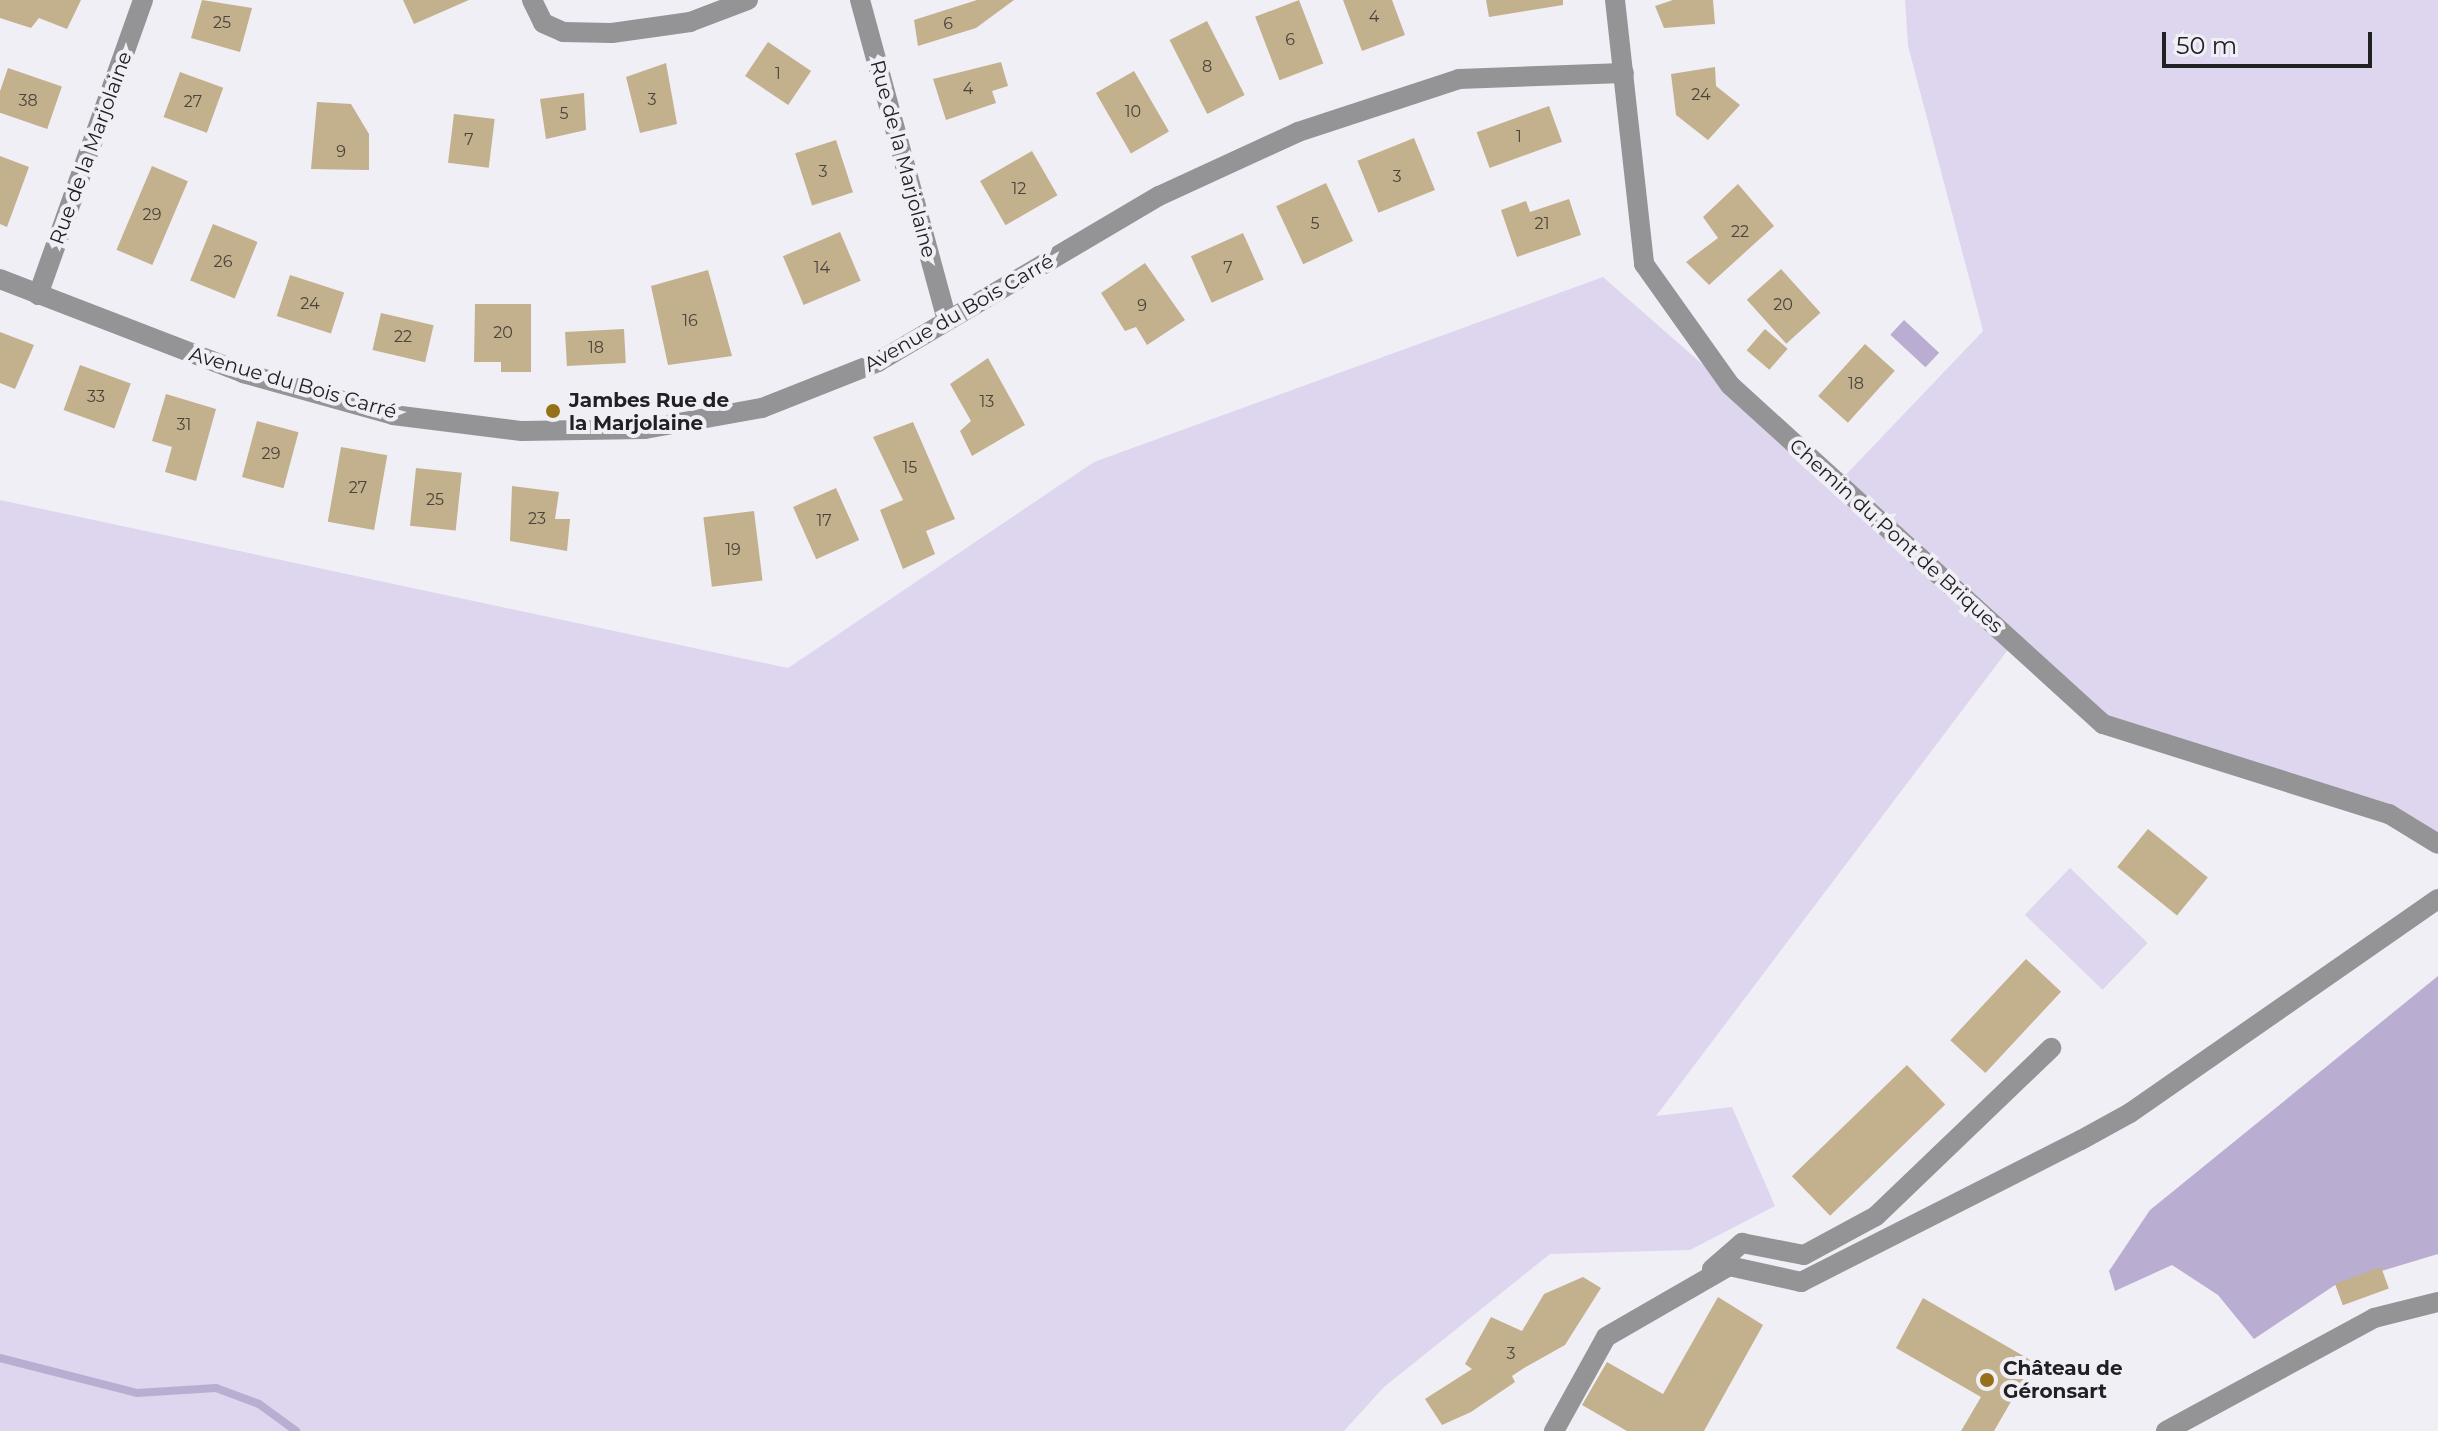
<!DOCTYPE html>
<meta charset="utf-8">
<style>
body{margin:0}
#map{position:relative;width:2438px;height:1431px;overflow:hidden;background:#f1eff6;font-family:Montserrat,sans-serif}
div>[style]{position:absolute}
.green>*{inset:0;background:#ded6ef;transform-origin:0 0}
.water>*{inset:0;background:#baadd2;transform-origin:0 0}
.stream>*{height:8px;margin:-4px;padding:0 4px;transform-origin:4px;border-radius:4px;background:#baadd2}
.building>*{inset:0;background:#c3b08c;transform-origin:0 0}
.minor>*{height:20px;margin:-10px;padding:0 10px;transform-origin:10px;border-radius:10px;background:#949496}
.dots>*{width:22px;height:22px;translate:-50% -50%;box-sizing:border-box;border:4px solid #f1eff6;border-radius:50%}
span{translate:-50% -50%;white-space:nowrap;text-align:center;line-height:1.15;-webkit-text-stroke:8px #f1eff6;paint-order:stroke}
.number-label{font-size:16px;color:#4a443d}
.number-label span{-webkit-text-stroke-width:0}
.street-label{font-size:20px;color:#212023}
.poi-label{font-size:20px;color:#212023;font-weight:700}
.left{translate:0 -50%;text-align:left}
.scale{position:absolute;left:2162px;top:32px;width:210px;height:36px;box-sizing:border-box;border:4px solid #212023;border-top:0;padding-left:10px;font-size:24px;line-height:28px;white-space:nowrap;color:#212023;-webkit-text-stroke:6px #f1eff6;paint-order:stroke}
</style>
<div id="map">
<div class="green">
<div style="clip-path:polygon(1905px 0,2438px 0,2438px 844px,2389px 814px,2103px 724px,2013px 643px,1656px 1116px,1732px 1107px,1775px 1206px,1690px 1250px,1550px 1254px,1384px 1387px,1344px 1431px,0 1431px,0 500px,788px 668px,1094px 462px,1603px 277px,1838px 483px,1983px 331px,1908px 46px)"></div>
<div style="left:2070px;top:868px;width:108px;height:65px;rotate:44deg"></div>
</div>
<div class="water">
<div style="left:1904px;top:320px;width:48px;height:20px;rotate:43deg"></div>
<div style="clip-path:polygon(2438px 976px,2438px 1254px,2335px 1285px,2254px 1339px,2218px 1295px,2172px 1265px,2115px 1291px,2109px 1271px,2150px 1210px)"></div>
</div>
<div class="stream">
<div style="left:0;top:1358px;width:141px;rotate:14.3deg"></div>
<div style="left:137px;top:1393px;width:79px;rotate:-3.6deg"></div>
<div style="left:216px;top:1388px;width:46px;rotate:20.4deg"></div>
<div style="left:259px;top:1404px;width:46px;rotate:36.1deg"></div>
</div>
<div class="building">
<div style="clip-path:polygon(0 0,81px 0,67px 29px,39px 18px,31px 28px,0 18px)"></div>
<div style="clip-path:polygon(202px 0,252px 8px,240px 52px,191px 38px)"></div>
<div style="clip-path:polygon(403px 0,469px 0,414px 24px)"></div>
<div style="clip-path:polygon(977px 0,1014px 0,976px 28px,918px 46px,914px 20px)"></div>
<div style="left:1299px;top:0;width:68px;height:47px;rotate:69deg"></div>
<div style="clip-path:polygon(1343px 0,1392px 0,1405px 35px,1362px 51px)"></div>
<div style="clip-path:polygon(1486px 0,1563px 0,1563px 5px,1489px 17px)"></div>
<div style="clip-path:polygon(1673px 0,1713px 0,1715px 24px,1664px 28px,1655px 6px)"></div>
<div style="left:1207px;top:21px;width:83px;height:42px;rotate:63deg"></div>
<div style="left:768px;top:42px;width:52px;height:41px;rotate:34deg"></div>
<div style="clip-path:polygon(1001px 62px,1008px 86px,992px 91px,996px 103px,946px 120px,933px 79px)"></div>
<div style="clip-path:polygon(666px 63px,677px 124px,640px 133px,626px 77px)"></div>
<div style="clip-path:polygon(1715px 67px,1716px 86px,1740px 105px,1708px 140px,1676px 115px,1671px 74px)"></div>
<div style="left:8px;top:68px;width:57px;height:45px;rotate:19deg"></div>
<div style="left:1134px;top:71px;width:70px;height:44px;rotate:60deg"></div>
<div style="left:180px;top:72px;width:46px;height:48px;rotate:20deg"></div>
<div style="clip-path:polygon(584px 93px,586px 130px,546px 139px,540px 99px)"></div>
<div style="clip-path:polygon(317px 102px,351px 104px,369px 134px,369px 170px,311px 169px)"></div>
<div style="left:1549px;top:106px;width:38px;height:77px;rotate:70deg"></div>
<div style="left:454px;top:114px;width:41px;height:49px;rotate:7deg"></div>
<div style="left:1414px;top:138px;width:56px;height:61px;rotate:68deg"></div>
<div style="left:836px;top:140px;width:55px;height:43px;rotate:72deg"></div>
<div style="left:1032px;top:151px;width:51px;height:60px;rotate:60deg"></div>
<div style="clip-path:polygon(0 156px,29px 167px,7px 227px,0 224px)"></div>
<div style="left:152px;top:166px;width:39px;height:91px;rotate:23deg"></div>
<div style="left:1326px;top:183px;width:64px;height:55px;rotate:65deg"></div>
<div style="clip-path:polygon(1738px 184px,1774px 226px,1709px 285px,1686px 262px,1718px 238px,1703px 217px)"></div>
<div style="clip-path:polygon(1569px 199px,1581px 235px,1517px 257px,1501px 210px,1526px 201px,1530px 212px)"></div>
<div style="left:213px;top:224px;width:48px;height:61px;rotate:22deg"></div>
<div style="left:840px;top:232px;width:53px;height:62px;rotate:67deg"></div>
<div style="left:1243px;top:233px;width:51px;height:57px;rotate:66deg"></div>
<div style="clip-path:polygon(1145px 263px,1185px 320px,1147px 345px,1136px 327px,1125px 331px,1101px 293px)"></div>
<div style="left:1781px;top:269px;width:59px;height:46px;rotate:48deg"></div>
<div style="clip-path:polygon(708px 270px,732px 356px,668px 365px,651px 286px)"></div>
<div style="left:290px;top:275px;width:57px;height:43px;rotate:18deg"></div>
<div style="clip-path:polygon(475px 304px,531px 304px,531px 372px,501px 372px,501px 362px,474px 362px)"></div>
<div style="left:381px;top:313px;width:54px;height:38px;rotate:13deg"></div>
<div style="left:624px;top:329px;width:34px;height:59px;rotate:87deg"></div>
<div style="left:1765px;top:329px;width:30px;height:28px;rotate:41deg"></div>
<div style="clip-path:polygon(0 332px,34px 345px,15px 389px,0 383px)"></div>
<div style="left:1865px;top:344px;width:40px;height:70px;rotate:42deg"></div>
<div style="clip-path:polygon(988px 358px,1025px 425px,972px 456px,960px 431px,971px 421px,950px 384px)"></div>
<div style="left:80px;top:365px;width:54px;height:48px;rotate:20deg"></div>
<div style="clip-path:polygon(166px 394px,216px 409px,196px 481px,165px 472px,172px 447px,152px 441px)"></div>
<div style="left:257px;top:421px;width:43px;height:58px;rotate:15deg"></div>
<div style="clip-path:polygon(913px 422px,955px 519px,926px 531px,935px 554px,903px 569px,880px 510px,903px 500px,873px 437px)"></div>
<div style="left:341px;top:447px;width:47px;height:76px;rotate:10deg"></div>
<div style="left:416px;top:468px;width:46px;height:58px;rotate:6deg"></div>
<div style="clip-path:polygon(512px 486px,559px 492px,555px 519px,570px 519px,567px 551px,510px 541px)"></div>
<div style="left:836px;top:488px;width:57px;height:47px;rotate:66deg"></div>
<div style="left:754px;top:511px;width:70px;height:51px;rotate:83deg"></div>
<div style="left:2148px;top:829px;width:77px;height:49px;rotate:39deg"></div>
<div style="left:2026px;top:959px;width:48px;height:111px;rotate:43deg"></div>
<div style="left:1907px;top:1065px;width:55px;height:160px;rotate:46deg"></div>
<div style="left:2381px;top:1267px;width:23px;height:49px;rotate:70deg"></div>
<div style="clip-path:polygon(1583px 1277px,1601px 1288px,1565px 1345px,1524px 1368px,1512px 1376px,1515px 1382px,1471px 1412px,1442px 1425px,1425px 1399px,1472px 1369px,1465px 1364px,1491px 1317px,1522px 1331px,1544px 1294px)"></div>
<div style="clip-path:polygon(1718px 1297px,1763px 1325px,1704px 1431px,1627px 1431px,1582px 1405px,1607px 1362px,1663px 1394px)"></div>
<div style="clip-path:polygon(1923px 1298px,2034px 1362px,1994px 1431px,1961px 1431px,1981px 1397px,1896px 1348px)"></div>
</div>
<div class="minor">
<div style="left:532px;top:0;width:25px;rotate:64deg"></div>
<div style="left:543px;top:23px;width:22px;rotate:24deg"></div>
<div style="left:563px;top:32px;width:49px;rotate:1.2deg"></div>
<div style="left:612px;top:33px;width:79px;rotate:-8deg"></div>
<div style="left:690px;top:22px;width:62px;rotate:-20.8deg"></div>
<div style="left:860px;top:0;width:328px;rotate:74.8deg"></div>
<div style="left:1615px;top:0;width:266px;rotate:83.7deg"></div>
<div style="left:1644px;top:264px;width:148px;rotate:54.6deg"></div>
<div style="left:1730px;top:385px;width:504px;rotate:42.27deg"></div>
<div style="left:2103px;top:724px;width:300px;rotate:17.5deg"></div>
<div style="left:2389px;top:814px;width:57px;rotate:31.5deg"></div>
<div style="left:0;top:279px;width:261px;rotate:21.1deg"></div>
<div style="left:243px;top:373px;width:156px;rotate:15.6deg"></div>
<div style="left:393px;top:415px;width:130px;rotate:7.1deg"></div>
<div style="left:522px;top:431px;width:123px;rotate:-0.9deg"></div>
<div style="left:645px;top:429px;width:119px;rotate:-10.2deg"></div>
<div style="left:762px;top:408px;width:125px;rotate:-21.6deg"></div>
<div style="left:878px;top:362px;width:326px;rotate:-30.6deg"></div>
<div style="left:1159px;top:196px;width:153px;rotate:-24.7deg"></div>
<div style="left:1298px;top:132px;width:169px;rotate:-18.2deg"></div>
<div style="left:1459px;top:79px;width:165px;rotate:-2.1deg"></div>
<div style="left:38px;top:295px;width:313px;rotate:-70.4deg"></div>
<div style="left:1712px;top:1269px;width:40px;rotate:-41deg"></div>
<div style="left:1742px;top:1243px;width:63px;rotate:11deg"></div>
<div style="left:1804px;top:1255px;width:82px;rotate:-28.4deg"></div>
<div style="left:1876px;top:1216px;width:243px;rotate:-43.8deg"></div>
<div style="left:1554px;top:1431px;width:107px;rotate:-61deg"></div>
<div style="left:1606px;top:1337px;width:142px;rotate:-30deg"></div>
<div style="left:1729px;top:1266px;width:74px;rotate:12.5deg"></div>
<div style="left:1801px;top:1282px;width:314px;rotate:-26.9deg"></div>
<div style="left:2081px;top:1140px;width:56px;rotate:-28.9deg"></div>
<div style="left:2130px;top:1113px;width:375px;rotate:-34.8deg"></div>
<div style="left:2166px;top:1431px;width:237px;rotate:-28.5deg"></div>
<div style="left:2374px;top:1318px;width:66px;rotate:-14deg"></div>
</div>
<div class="dots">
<div style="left:553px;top:411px;background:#957019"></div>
<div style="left:1987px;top:1380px;background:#957019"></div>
</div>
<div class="number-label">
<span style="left:1374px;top:17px">4</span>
<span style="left:222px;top:23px">25</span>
<span style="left:948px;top:24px">6</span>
<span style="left:1290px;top:40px">6</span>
<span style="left:1207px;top:67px">8</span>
<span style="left:778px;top:74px">1</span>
<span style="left:968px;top:89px">4</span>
<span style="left:1701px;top:95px">24</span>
<span style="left:652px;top:100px">3</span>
<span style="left:28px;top:101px">38</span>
<span style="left:193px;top:102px">27</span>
<span style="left:1133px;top:112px">10</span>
<span style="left:564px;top:114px">5</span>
<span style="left:1519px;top:137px">1</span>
<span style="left:469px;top:140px">7</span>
<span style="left:341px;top:152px">9</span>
<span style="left:823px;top:172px">3</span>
<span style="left:1397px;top:177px">3</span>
<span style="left:1019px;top:189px">12</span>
<span style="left:152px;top:215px">29</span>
<span style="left:1315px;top:224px">5</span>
<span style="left:1542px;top:224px">21</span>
<span style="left:1740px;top:232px">22</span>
<span style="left:223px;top:262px">26</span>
<span style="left:822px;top:268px">14</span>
<span style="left:1228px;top:268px">7</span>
<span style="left:310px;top:304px">24</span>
<span style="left:1783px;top:305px">20</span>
<span style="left:1142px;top:306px">9</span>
<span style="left:690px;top:321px">16</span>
<span style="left:503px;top:333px">20</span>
<span style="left:403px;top:337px">22</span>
<span style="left:596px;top:348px">18</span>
<span style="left:1856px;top:384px">18</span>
<span style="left:96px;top:397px">33</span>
<span style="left:987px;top:402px">13</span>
<span style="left:184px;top:425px">31</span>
<span style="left:271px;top:454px">29</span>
<span style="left:910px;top:468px">15</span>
<span style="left:358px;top:488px">27</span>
<span style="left:435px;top:500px">25</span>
<span style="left:537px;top:519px">23</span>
<span style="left:824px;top:521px">17</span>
<span style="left:733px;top:550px">19</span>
<span style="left:1511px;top:1354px">3</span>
</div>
<div class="street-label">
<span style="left:91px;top:148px;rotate:-70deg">Rue de la Marjolaine</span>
<span style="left:903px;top:159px;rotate:75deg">Rue de la Marjolaine</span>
<span style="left:959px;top:313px;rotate:-30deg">Avenue du Bois Carré</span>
<span style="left:293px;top:383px;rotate:16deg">Avenue du Bois Carré</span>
<span style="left:1896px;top:536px;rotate:42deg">Chemin du Pont de Briques</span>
</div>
<div class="poi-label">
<span class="left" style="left:569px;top:412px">Jambes Rue de<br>la Marjolaine</span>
<span class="left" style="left:2003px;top:1380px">Château de<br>Géronsart</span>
</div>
<div class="scale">50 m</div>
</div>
